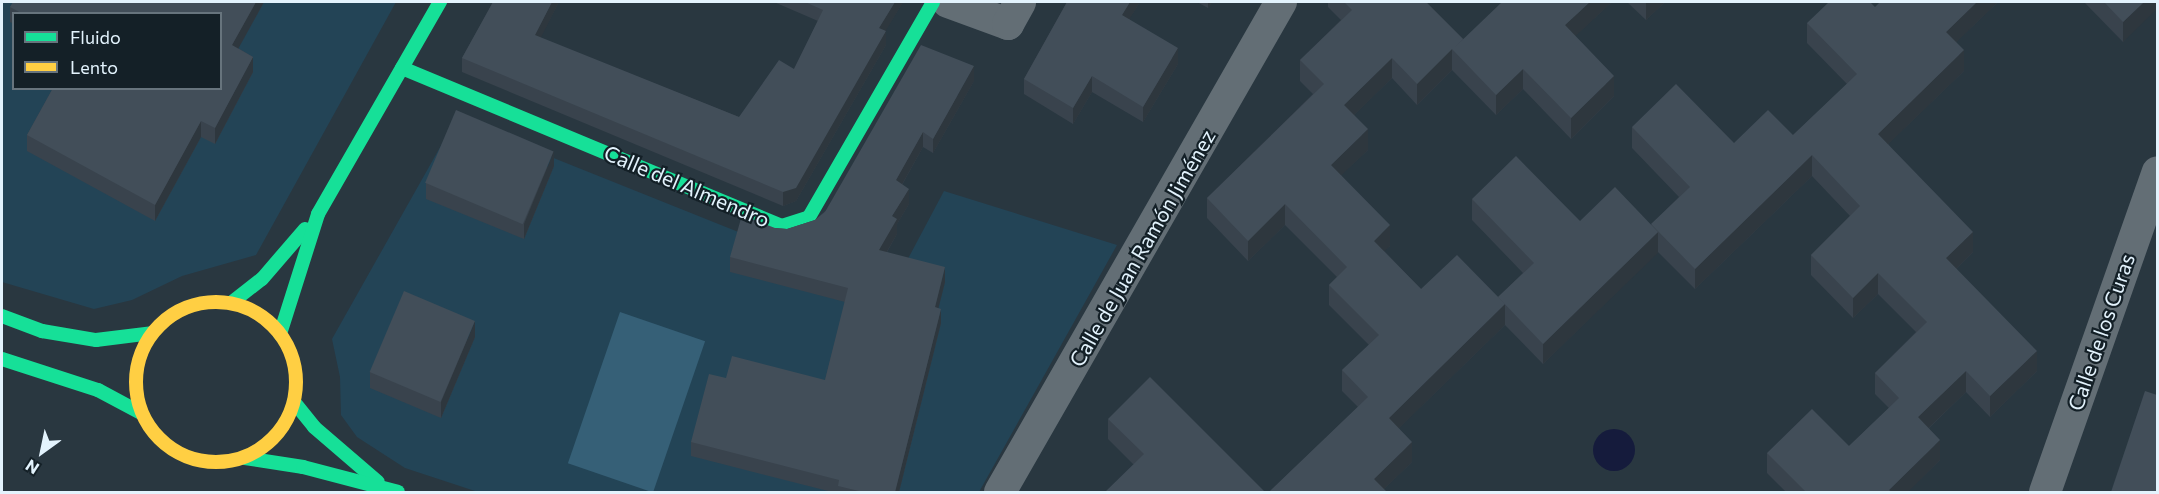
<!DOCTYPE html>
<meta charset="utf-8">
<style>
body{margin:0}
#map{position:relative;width:2159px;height:494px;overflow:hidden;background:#293740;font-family:Commissioner,sans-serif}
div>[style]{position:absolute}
.built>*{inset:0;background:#234456}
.green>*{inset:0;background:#366077;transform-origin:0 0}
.water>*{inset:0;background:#151b3c}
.round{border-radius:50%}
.street>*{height:32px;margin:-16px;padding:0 16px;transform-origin:16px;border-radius:16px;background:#636e75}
.fast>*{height:14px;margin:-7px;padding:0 7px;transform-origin:7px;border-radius:7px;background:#16e098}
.slow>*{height:14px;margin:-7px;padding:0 7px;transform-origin:7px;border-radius:7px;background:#ffcf43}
.slow>.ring{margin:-7px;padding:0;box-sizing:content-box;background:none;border:14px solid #ffcf43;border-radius:50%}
.wall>*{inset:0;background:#39434d}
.shaded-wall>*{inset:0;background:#2e373e}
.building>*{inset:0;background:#424e59;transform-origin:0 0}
span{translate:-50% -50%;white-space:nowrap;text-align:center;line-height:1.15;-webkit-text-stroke:4.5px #142027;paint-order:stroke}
.street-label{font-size:21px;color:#e3f3fd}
.frame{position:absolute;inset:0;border:3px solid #e3f3fd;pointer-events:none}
.legend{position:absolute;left:12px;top:12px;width:210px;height:78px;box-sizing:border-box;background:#142027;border:2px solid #67747d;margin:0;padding:8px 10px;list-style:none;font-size:18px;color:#e3f3fd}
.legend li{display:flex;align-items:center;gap:12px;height:30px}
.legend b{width:30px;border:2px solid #67747d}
.north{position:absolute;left:12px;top:422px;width:60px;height:60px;-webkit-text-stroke:4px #142027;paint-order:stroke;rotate:213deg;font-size:16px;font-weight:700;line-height:24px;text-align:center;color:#e3f3fd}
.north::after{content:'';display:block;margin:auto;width:21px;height:27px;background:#e3f3fd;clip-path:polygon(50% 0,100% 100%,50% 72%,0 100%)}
</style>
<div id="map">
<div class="built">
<div style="clip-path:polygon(evenodd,2px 2px,396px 2px,256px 255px,182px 276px,132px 300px,94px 309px,2px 282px,2px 2px,14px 14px,220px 14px,220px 88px,14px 88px,14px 14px)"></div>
<div style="clip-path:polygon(456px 119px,796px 255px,902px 270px,944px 191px,1117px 245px,979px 492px,478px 492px,405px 468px,357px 437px,341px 415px,340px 377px,332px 339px)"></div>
</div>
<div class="green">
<div style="left:620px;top:312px;width:90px;height:160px;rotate:19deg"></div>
</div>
<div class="water">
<div class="round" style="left:1593px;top:429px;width:42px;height:42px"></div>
</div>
<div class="street">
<div style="left:948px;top:2px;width:64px;rotate:20.1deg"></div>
<div style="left:1008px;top:24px;width:25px;rotate:-61deg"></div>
<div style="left:1000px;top:492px;width:565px;rotate:-60.17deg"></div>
<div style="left:2045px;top:492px;width:339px;rotate:-70.6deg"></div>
</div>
<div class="fast">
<div style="left:402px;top:68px;width:412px;rotate:22.6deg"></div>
<div style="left:782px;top:226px;width:28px;rotate:-18deg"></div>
<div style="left:809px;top:217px;width:248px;rotate:-60deg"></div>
<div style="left:231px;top:303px;width:39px;rotate:-38deg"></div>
<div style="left:262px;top:279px;width:66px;rotate:-49.3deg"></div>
<div style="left:2px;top:316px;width:43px;rotate:20.6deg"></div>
<div style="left:42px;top:331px;width:55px;rotate:9.5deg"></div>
<div style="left:96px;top:340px;width:56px;rotate:-7.1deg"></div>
<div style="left:280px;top:334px;width:126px;rotate:-72.4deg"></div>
<div style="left:318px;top:214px;width:245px;rotate:-60.1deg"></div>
<div style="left:2px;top:359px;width:101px;rotate:17.9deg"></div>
<div style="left:98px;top:390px;width:49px;rotate:28.1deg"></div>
<div style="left:294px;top:402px;width:32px;rotate:51deg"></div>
<div style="left:314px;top:427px;width:84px;rotate:40.7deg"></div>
<div style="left:245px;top:458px;width:59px;rotate:8.8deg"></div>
<div style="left:303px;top:467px;width:98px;rotate:14.7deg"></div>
</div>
<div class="slow">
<div class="ring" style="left:136px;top:302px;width:146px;height:146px"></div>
</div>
<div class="wall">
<div style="clip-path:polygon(13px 2px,264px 2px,238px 48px,253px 57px,253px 72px,215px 144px,201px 137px,155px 221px,27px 151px,27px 135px,53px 88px,220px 88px,220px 14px,14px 14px,14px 24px,10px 22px,10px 7px)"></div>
<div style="clip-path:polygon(493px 2px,559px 2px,540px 38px,739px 117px,794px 69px,818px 21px,774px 2px,903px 2px,885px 31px,886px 45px,796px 201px,783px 206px,462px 72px,462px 58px)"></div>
<div style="clip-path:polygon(1067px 2px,1140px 2px,1129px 19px,1178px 64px,1143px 122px,1092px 92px,1073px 124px,1024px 94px,1024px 79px)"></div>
<div style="clip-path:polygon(1197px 2px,1212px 2px,1208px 8px)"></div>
<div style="clip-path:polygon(1328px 2px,1426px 2px,1463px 39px,1612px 2px,1575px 36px,1614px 96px,1571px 139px,1523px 89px,1496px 115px,1452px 70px,1417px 105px,1392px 78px,1354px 115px,1368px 150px,1341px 175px,1390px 246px,1384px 251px,1421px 289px,1498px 297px,1523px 273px,1472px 220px,1472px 199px,1580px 221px,1651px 225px,1679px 197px,1632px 148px,1632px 127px,1734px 143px,1793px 135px,1847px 84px,1807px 43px,1807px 23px,1875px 7px,1998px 2px,1956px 42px,1964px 71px,1888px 144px,1973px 252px,1956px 269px,2037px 371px,1990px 417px,1966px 392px,1929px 428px,1940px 460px,1907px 492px,1786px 492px,1767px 473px,1767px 453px,1849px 446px,1889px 408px,1875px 394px,1875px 373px,1916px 332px,1878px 294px,1853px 318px,1811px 275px,1811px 255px,1850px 216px,1812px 176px,1695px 289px,1658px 252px,1543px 364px,1505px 325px,1399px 428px,1412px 462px,1384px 489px,1269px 492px,1358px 407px,1342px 391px,1342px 370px,1369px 345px,1329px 305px,1329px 285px,1337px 277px,1285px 225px,1248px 261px,1207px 218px,1207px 198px,1313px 94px,1300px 81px,1300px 60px,1341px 20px,1328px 7px)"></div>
<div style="clip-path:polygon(1627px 2px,1665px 2px,1646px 20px)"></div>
<div style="clip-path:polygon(2084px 2px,2157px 2px,2123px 42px)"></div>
<div style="clip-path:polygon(974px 81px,933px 153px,923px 147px,902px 185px,909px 204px,897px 224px,897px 234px,887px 252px,945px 282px,938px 308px,941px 323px,899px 492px,832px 492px,691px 456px,691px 442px,726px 378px,825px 380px,845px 302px,730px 272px,730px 257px,775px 228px,787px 229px,815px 220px)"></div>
<div style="clip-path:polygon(554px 166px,524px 239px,426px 199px,426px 183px)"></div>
<div style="clip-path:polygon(475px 337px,441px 418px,370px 388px,370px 372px)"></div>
<div style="clip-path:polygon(1108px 419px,1265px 492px,1133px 464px,1108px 439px)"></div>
</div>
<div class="shaded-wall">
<div style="clip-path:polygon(256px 2px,264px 2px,232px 60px,232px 45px)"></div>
<div style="clip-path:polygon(552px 2px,559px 2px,535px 49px,535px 35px)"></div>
<div style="clip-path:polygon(895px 2px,903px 2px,879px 42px,879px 28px)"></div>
<div style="clip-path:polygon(1130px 2px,1140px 2px,1122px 31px,1122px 15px)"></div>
<div style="clip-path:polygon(1208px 2px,1212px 2px,1208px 8px)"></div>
<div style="clip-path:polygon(1590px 2px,1612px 2px,1565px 46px,1565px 25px)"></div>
<div style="clip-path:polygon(1646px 2px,1665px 2px,1646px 20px)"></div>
<div style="clip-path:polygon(1977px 2px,1998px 2px,1946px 52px,1946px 32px)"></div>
<div style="clip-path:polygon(2144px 2px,2157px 2px,2157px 9px,2123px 42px,2123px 22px)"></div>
<div style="clip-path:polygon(886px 31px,886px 45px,796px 201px,783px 206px,783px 192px)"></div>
<div style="clip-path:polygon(1178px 48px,1178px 64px,1143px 122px,1143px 107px)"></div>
<div style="clip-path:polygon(1452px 49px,1452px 70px,1417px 105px,1417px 84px)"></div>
<div style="clip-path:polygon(1964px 50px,1964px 71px,1878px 154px,1878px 134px)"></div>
<div style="clip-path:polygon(253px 57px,253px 72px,215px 144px,215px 128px)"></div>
<div style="clip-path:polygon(1392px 58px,1392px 78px,1344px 125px,1344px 105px)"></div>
<div style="clip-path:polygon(974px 66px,974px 81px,933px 153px,933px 139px)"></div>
<div style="clip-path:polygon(1523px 69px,1523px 89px,1496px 115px,1496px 95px)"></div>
<div style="clip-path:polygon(1092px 76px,1092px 92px,1073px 124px,1073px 108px)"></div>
<div style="clip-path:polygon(1614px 76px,1614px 96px,1571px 139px,1571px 118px)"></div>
<div style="clip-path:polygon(201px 121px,201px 137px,155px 221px,155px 205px)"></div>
<div style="clip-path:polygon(1368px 129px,1368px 150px,1331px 185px,1331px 165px)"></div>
<div style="clip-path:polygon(923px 132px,923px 147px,896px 195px,896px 180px)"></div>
<div style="clip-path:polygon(554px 151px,554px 166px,524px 239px,524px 224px)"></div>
<div style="clip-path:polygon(1812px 155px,1812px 176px,1695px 289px,1695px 269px)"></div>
<div style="clip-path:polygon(909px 189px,909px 204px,897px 224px,897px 234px,879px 265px,879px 250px,892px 216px)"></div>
<div style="clip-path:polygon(1285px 204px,1285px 225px,1248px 261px,1248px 241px)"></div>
<div style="clip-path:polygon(1390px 225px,1390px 246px,1374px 261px,1374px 241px)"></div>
<div style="clip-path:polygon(1658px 232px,1658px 253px,1543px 364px,1543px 344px)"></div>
<div style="clip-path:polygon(1973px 232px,1973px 252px,1946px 279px,1946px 258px)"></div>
<div style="clip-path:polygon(945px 267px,945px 282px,935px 322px,935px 307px)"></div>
<div style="clip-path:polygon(1878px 273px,1878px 294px,1853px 318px,1853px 298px)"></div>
<div style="clip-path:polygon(1505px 304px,1505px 325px,1389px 438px,1389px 418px)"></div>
<div style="clip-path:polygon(941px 309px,941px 323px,899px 492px,895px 492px)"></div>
<div style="clip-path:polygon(475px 321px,475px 337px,441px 418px,441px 402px)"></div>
<div style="clip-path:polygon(2037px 351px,2037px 371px,1990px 417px,1990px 396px)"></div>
<div style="clip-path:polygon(1966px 371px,1966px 392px,1918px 438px,1918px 417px)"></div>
<div style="clip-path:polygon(1940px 440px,1940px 460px,1908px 492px,1889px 492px,1889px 490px)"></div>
<div style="clip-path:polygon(1412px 442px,1412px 462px,1381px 492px,1374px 479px)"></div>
</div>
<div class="building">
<div style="clip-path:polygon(13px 2px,256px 2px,232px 45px,253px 57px,215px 128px,201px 121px,155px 205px,27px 135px,53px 88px,220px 88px,220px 14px,23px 14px,10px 7px)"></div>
<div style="clip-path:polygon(493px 2px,552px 2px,535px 35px,739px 117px,779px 60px,794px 69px,823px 10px,805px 2px,895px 2px,879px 28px,886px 31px,796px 188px,783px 192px,462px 58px)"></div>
<div style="clip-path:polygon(1067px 2px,1130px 2px,1122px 15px,1178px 48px,1143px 107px,1092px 76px,1073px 108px,1024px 79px)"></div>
<div style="clip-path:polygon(1344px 2px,1426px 2px,1463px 39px,1454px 48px,1502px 2px,1590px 2px,1565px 25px,1614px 76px,1571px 118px,1523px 69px,1496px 95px,1452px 49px,1417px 84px,1392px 58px,1344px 105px,1368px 129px,1331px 165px,1390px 225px,1374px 241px,1421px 289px,1457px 255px,1505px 304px,1389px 418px,1412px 442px,1374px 479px,1387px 492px,1269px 492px,1368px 397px,1342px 370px,1379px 335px,1329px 285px,1347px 267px,1285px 204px,1248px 241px,1207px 198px,1324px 84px,1300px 60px,1352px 10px)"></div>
<div style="clip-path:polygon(1829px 2px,1870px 2px,1875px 7px,1880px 2px,1977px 2px,1946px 32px,1964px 50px,1878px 134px,1973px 232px,1946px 258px,2037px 351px,1990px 396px,1966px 371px,1918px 417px,1940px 440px,1889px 490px,1892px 492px,1806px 492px,1767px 453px,1812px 409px,1849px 446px,1899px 398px,1875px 373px,1927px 322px,1878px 273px,1853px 298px,1811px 255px,1860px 206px,1812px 155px,1695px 269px,1651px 224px,1690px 187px,1632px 127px,1676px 84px,1734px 143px,1768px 110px,1793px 135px,1857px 74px,1807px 23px)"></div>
<div style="clip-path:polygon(2104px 2px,2144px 2px,2123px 22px)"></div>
<div style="clip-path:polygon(921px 45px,974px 66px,933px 139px,923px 132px,896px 180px,909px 189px,892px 216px,897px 219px,879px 250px,945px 267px,935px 307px,941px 309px,895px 492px,863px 492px,838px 486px,839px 480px,691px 442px,709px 374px,726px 378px,732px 356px,825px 380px,848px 288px,730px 257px,742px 215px,775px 228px,787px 229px,815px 220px,825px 212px)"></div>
<div style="left:456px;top:110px;width:106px;height:79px;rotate:23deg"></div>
<div style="clip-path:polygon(1516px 156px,1580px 221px,1615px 187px,1658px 232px,1543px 344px,1498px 297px,1534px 263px,1472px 199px)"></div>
<div style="left:404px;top:291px;width:77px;height:88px;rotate:23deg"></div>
<div style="clip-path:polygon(1150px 377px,1265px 492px,1105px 492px,1144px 454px,1108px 419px)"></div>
<div style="clip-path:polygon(2145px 391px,2157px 395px,2157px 492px,2111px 492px)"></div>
</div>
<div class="street-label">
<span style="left:687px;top:186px;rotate:23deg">Calle del Almendro</span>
<span style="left:1142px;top:248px;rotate:-60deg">Calle de Juan Ramón Jiménez</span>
<span style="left:2101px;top:332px;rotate:-71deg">Calle de los Curas</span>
</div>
<div class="frame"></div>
<ul class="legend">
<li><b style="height:8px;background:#16e098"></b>Fluido</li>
<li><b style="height:8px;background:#ffcf43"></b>Lento</li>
</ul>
<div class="north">N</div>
</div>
